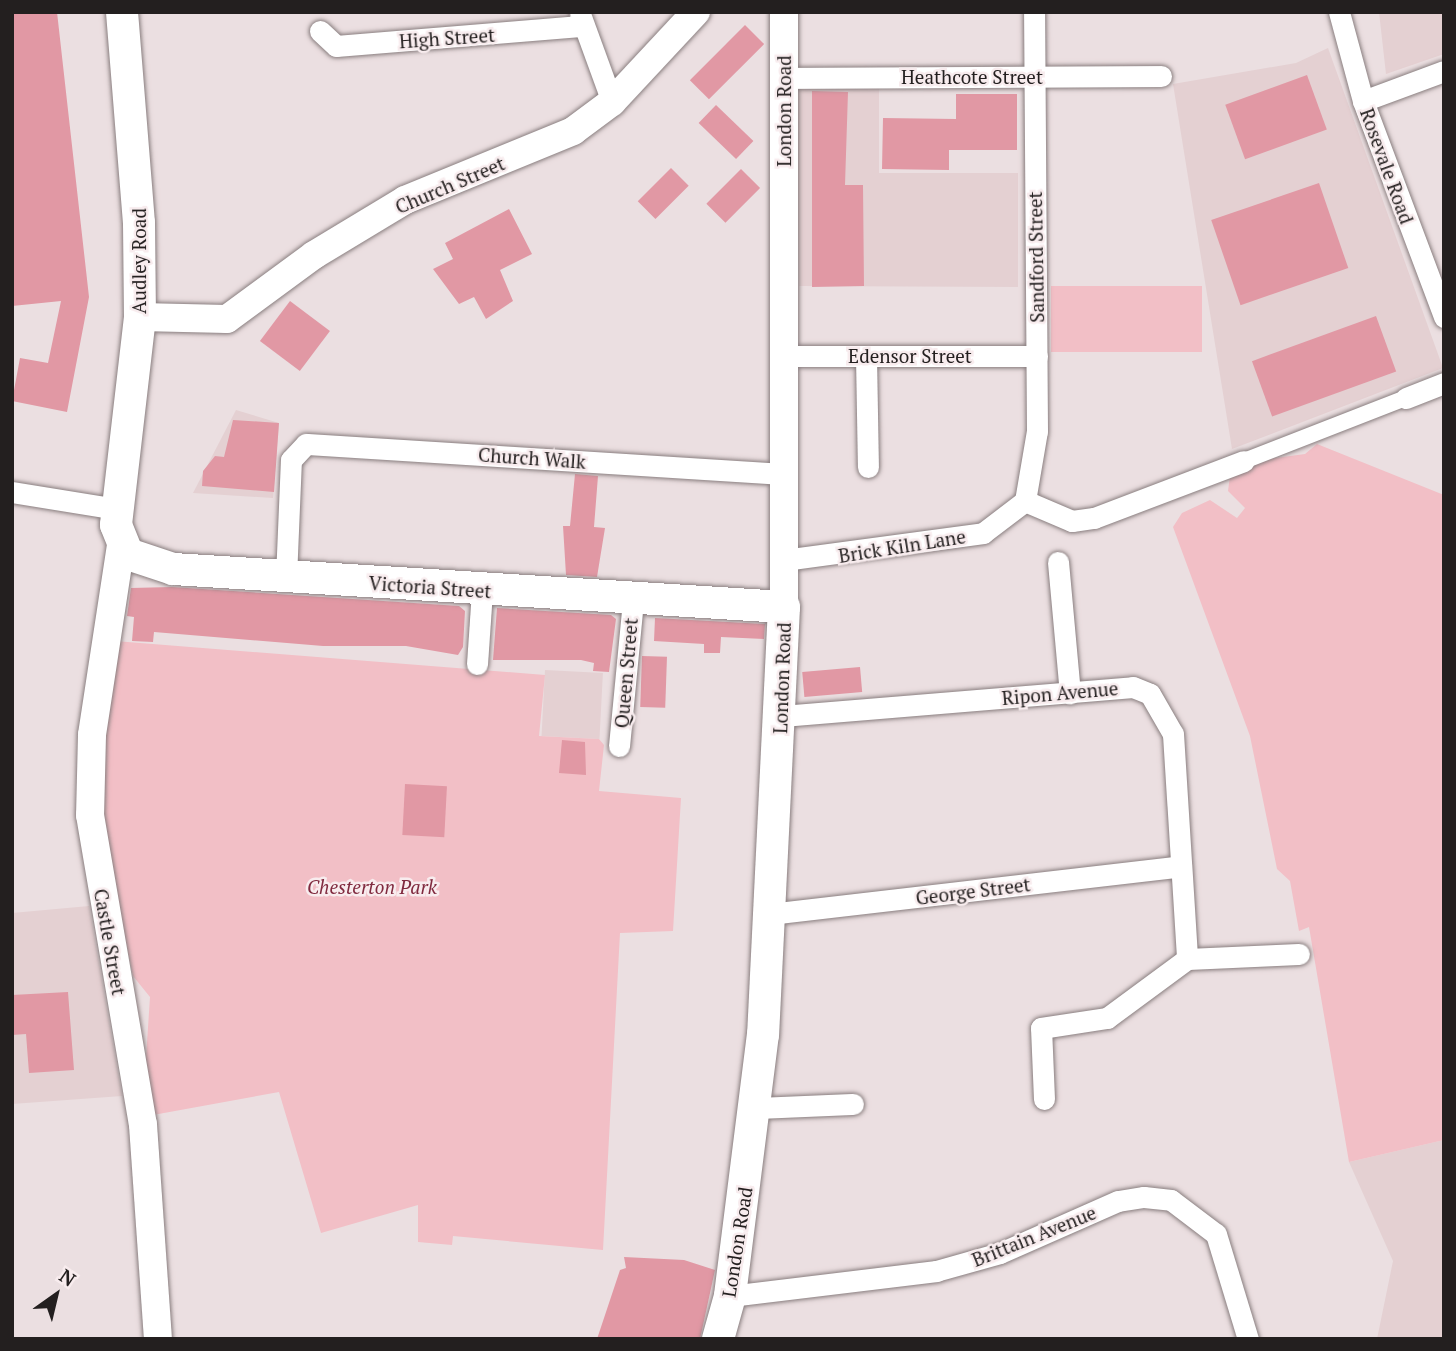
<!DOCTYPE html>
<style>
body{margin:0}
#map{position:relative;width:1456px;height:1351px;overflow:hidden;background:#ebdfe1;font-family:"PT Serif",serif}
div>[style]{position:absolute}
.built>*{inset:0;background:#e4d0d2;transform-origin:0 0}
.green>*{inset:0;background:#f2bfc6;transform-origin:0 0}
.building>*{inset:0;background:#e198a4;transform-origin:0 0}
.roads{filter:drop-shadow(0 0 2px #897e7f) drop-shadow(0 0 2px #897e7f)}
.pedestrian>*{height:16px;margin:-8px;padding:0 8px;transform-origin:8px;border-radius:8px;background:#fff}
.minor>*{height:21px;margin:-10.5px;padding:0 10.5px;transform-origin:10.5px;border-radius:10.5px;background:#fff}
.tertiary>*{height:28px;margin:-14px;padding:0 14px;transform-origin:14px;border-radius:14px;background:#fff}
.secondary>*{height:32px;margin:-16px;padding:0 16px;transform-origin:16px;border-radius:16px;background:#fff}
span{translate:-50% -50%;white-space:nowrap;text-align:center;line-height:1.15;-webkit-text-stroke:5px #f8ecee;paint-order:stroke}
.street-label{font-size:19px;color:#231f1f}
.park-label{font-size:19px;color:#802a3f;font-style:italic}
.frame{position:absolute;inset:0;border:14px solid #231f1f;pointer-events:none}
.north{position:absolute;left:21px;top:1260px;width:70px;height:70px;-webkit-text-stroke:5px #f8ecee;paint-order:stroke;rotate:34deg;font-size:19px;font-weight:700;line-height:28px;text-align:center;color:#231f1f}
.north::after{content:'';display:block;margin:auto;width:24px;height:32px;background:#231f1f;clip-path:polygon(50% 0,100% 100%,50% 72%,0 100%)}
</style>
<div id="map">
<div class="built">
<div style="clip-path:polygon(1379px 12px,1444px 12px,1444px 54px,1386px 74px)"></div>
<div style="clip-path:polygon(1328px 48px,1443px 368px,1232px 449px,1173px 84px,1296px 63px)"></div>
<div style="clip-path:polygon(796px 88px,879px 88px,879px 173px,1018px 173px,1018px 287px,799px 286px)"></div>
<div style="clip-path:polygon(236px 410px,279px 423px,273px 498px,193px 493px)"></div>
<div style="left:545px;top:670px;width:58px;height:66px;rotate:3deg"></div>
<div style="clip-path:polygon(89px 906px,122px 1096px,12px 1104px,12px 913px)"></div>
<div style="clip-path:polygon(1444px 1140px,1444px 1339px,1377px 1339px,1393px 1261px,1349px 1162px)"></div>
</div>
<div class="green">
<div style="left:1051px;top:286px;width:151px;height:66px"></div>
<div style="clip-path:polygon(1317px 444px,1444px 495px,1444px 1140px,1349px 1162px,1309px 927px,1299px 931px,1290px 881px,1277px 869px,1250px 736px,1173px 527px,1182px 513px,1210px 500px,1237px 518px,1245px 508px,1228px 491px,1230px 476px,1261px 460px,1305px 454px)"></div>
<div style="clip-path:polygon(115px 641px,545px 675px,539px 736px,599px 739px,604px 745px,599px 791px,681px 798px,673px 931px,620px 933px,603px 1250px,453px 1236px,452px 1245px,418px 1242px,418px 1205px,321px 1233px,279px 1092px,153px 1115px,145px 1073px,150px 997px,133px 976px,100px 821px,99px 749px)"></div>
</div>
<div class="building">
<div style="clip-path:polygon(12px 12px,57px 12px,89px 297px,67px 412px,12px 401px,20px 358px,48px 363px,61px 301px,12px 306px)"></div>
<div style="left:745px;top:25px;width:27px;height:78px;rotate:45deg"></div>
<div style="left:1307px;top:75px;width:58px;height:87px;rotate:70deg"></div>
<div style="clip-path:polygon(812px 91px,848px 92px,845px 185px,863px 185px,864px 286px,812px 287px)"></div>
<div style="clip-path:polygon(956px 94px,1017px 94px,1017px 150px,949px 150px,949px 170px,882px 169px,883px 118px,956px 119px)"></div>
<div style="left:716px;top:105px;width:52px;height:25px;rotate:44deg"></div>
<div style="left:671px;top:168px;width:25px;height:47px;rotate:45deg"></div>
<div style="left:741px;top:169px;width:27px;height:49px;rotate:45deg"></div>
<div style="left:1319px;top:183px;width:90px;height:114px;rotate:71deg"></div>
<div style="clip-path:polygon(509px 209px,532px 254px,500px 270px,513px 301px,486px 319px,474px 297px,459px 304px,433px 269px,453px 259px,445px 243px)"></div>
<div style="left:290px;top:301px;width:50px;height:50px;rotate:37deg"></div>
<div style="left:1376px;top:316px;width:59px;height:132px;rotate:70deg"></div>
<div style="clip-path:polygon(233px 420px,279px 423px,274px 492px,202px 486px,203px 471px,215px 456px,224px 457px)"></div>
<div style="clip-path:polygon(575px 474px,598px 476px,594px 527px,605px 528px,597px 577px,566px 575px,563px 526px,570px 526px)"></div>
<div style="clip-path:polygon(172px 587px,459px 606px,465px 611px,463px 647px,458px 655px,406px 646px,323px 646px,154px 632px,153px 642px,132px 641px,134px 617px,127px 616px,131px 588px)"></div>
<div style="clip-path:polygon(497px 608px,611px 615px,616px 619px,609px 672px,593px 671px,594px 663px,581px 660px,493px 660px)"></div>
<div style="clip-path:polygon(655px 618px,765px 624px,764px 639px,721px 637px,720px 653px,704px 653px,704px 644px,654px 641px)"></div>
<div style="left:642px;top:656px;width:25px;height:51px;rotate:2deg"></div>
<div style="left:860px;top:667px;width:25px;height:58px;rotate:85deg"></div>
<div style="clip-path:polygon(562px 740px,585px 742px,586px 775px,559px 773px)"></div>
<div style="left:405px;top:784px;width:42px;height:51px;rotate:3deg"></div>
<div style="clip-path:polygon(68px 992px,74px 1070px,29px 1073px,26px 1034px,12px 1035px,12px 995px)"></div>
<div style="clip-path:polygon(624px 1257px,684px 1260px,715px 1270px,700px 1339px,597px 1339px,620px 1270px,626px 1268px)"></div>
</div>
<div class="roads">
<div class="pedestrian">
<div style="left:1244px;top:461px;width:174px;rotate:-21.3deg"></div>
</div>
<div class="minor">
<div style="left:1339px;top:12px;width:92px;rotate:74.9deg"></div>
<div style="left:1363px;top:101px;width:231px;rotate:69.4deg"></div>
<div style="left:580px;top:14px;width:94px;rotate:70deg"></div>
<div style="left:320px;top:31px;width:22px;rotate:43deg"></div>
<div style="left:336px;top:46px;width:245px;rotate:-4.7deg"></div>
<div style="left:783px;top:78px;width:378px;rotate:-0.3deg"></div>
<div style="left:1363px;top:101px;width:86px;rotate:-20.3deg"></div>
<div style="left:782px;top:356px;width:255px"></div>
<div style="left:866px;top:356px;width:111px;rotate:89deg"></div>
<div style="left:1406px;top:398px;width:41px;rotate:-21.5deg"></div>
<div style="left:12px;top:492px;width:106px;rotate:9.2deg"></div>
<div style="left:1025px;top:501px;width:51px;rotate:23.1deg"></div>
<div style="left:1072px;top:521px;width:22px;rotate:-8deg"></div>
<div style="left:1094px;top:518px;width:160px;rotate:-20.8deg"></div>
<div style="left:784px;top:560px;width:201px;rotate:-7.7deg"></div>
<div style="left:983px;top:533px;width:53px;rotate:-37.3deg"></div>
<div style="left:1025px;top:501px;width:71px;rotate:-80.3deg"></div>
<div style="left:1037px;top:431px;width:419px;rotate:-90.4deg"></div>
<div style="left:1058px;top:562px;width:132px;rotate:84.8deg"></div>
<div style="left:286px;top:578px;width:118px;rotate:-87.6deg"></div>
<div style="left:291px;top:460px;width:22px;rotate:-47deg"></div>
<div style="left:306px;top:444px;width:476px;rotate:3.6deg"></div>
<div style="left:477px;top:664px;width:74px;rotate:-86.1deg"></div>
<div style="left:782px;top:716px;width:352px;rotate:-4.7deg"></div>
<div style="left:1133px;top:687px;width:18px;rotate:22deg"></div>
<div style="left:1150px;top:694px;width:46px;rotate:60.1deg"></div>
<div style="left:1173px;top:734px;width:225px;rotate:86.4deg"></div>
<div style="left:619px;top:746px;width:147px;rotate:-84.5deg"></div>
<div style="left:769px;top:914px;width:411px;rotate:-6.6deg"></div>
<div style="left:1044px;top:1099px;width:71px;rotate:-92.4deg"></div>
<div style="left:1041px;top:1028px;width:67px;rotate:-8.6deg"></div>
<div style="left:1107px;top:1018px;width:99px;rotate:-36.4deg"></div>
<div style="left:1187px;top:959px;width:112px;rotate:-2.6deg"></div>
<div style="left:756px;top:1108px;width:97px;rotate:-2.4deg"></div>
<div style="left:730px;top:1296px;width:208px;rotate:-6.9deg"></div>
<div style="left:936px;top:1271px;width:66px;rotate:-15.7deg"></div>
<div style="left:1000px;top:1253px;width:129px;rotate:-23.8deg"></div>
<div style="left:1118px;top:1201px;width:26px;rotate:-9deg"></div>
<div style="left:1144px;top:1197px;width:27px;rotate:6deg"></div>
<div style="left:1171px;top:1200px;width:56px;rotate:37.1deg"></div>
<div style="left:1216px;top:1234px;width:110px;rotate:73.1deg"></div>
</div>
<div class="tertiary">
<div style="left:784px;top:12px;width:595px;rotate:90deg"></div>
<div style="left:140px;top:317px;width:87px;rotate:1.3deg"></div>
<div style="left:227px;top:319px;width:108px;rotate:-36.3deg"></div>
<div style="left:314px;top:255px;width:106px;rotate:-31.1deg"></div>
<div style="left:405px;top:200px;width:182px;rotate:-22.3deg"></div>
<div style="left:573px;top:131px;width:49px;rotate:-36.6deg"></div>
<div style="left:612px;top:102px;width:123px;rotate:-47deg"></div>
<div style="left:121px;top:545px;width:192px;rotate:98.7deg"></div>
<div style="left:92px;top:735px;width:80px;rotate:91.4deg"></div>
<div style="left:90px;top:815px;width:314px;rotate:80.3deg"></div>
<div style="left:143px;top:1125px;width:215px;rotate:86deg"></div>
</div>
<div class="secondary">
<div style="left:122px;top:12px;width:212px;rotate:85.4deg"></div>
<div style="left:139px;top:223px;width:94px;rotate:89.4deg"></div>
<div style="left:140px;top:317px;width:209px;rotate:96.6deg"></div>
<div style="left:116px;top:525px;width:31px;rotate:68deg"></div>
<div style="left:128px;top:554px;width:47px;rotate:18.4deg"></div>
<div style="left:173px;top:569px;width:612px;rotate:3.56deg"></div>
<div style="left:784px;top:607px;width:428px;rotate:92.8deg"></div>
<div style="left:763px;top:1034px;width:264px;rotate:97.2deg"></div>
<div style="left:730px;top:1296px;width:45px;rotate:105.6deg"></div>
</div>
</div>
<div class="street-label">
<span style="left:447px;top:38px;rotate:-4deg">High Street</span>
<span style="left:972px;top:77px">Heathcote Street</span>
<span style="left:784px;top:111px;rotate:-90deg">London Road</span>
<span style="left:1387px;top:166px;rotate:70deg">Rosevale Road</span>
<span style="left:450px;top:185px;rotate:-23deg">Church Street</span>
<span style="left:1036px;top:257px;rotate:-91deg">Sandford Street</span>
<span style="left:139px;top:261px;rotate:-90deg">Audley Road</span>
<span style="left:910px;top:356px">Edensor Street</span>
<span style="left:532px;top:458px;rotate:4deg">Church Walk</span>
<span style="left:902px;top:546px;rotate:-9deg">Brick Kiln Lane</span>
<span style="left:430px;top:587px;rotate:4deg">Victoria Street</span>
<span style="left:626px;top:673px;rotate:-85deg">Queen Street</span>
<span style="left:782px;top:678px;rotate:-88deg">London Road</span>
<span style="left:1060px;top:693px;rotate:-5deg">Ripon Avenue</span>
<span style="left:973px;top:891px;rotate:-7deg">George Street</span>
<span style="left:110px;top:942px;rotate:80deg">Castle Street</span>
<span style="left:1034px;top:1236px;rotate:-22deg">Brittain Avenue</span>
<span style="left:737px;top:1242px;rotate:-81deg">London Road</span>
</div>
<div class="park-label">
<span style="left:372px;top:887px">Chesterton Park</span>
</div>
<div class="frame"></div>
<div class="north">N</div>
</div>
